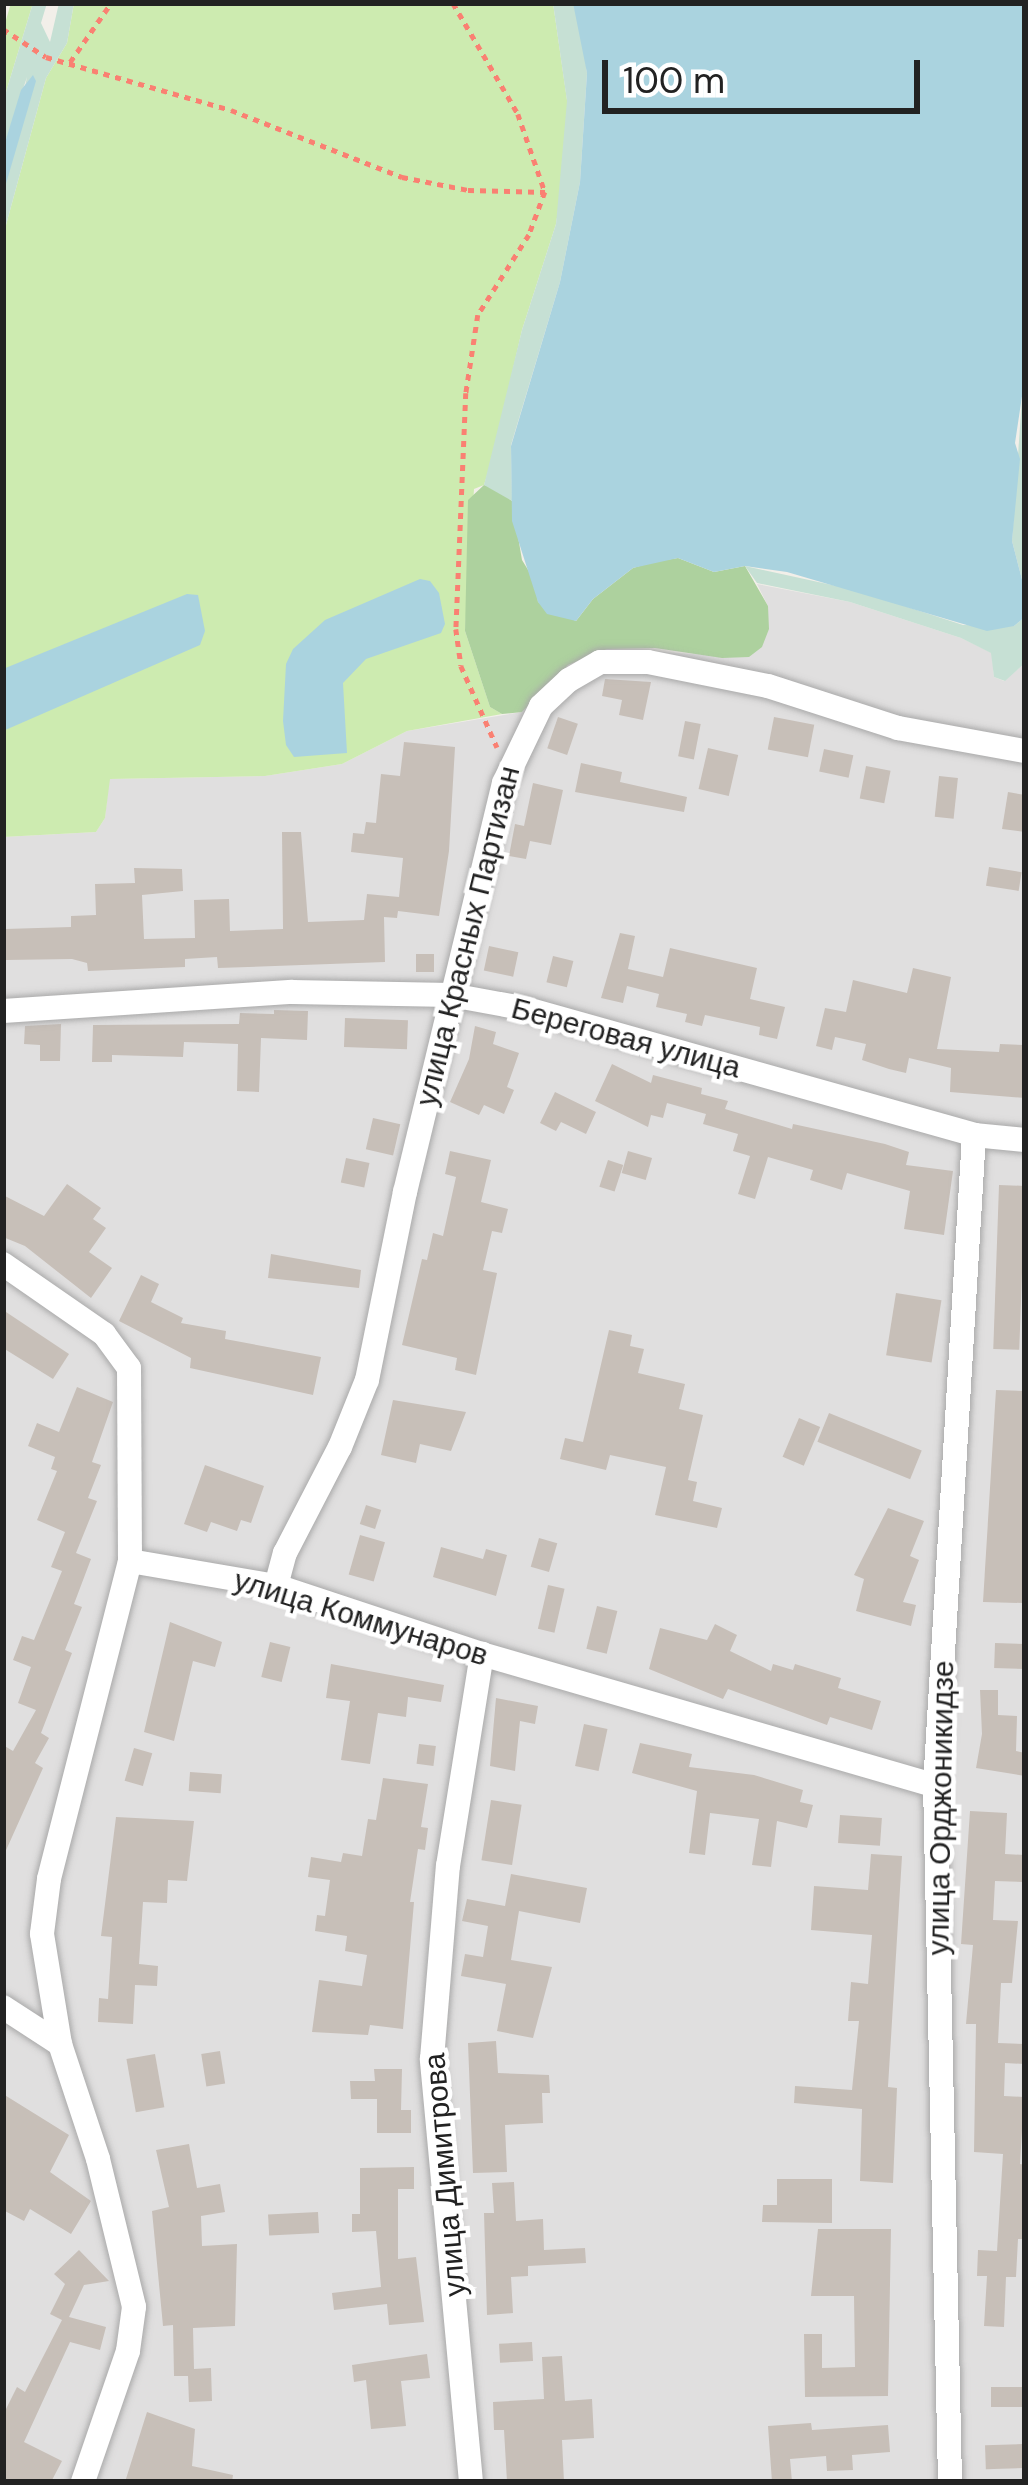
<!DOCTYPE html>
<meta charset="utf-8">
<style>
body{margin:0}
#map{position:relative;width:1028px;height:2485px;overflow:hidden;background:#f2efe9;font-family:"DM Sans",sans-serif}
div>[style]{position:absolute}
.residential>*{inset:0;background:#e0dfdf}
.grass>*{inset:0;background:#cdebb0}
.forest>*{inset:0;background:#add19e}
.wetland>*{inset:0;background:#c6e0d4}
.water>*{inset:0;background:#aad3df}
.building>*{inset:0;background:#c7bfb8;transform-origin:0 0}
.path>*{height:4.5px;margin-top:-2.25px;transform-origin:0;background:repeating-linear-gradient(90deg,#fa8072 0 6px,transparent 0 12px)}
.roads{filter:drop-shadow(0 0 3px #a9a9a9) drop-shadow(0 0 3px #a9a9a9)}
.minor>*{height:24px;margin:-12px;padding:0 12px;transform-origin:12px;border-radius:12px;background:#fff}
span{translate:-50% -50%;white-space:nowrap;text-align:center;line-height:1.15;-webkit-text-stroke:9px #fff;paint-order:stroke}
.street-label{font-size:30px;color:#222}
.frame{position:absolute;inset:0;border:6px solid #222;pointer-events:none}
.scale{position:absolute;left:602px;top:60px;width:318px;height:54px;box-sizing:border-box;border:6px solid #222;border-top:0;padding-left:15px;font-size:36px;line-height:42px;white-space:nowrap;color:#222;-webkit-text-stroke:9px #fff;paint-order:stroke}
</style>
<div id="map">
<div class="residential">
<div style="clip-path:polygon(757px 584px,850px 602px,961px 638px,992px 653px,994px 677px,1004px 681px,1025px 663px,1025px 2482px,3px 2482px,3px 837px,96px 832px,105px 818px,109px 779px,265px 776px,342px 764px,407px 731px,522px 712px,568px 666px,607px 649px,749px 657px,768px 606px)"></div>
</div>
<div class="grass">
<div style="clip-path:polygon(11px 3px,33px 3px,3px 102px,3px 30px)"></div>
<div style="clip-path:polygon(74px 3px,553px 3px,567px 100px,567px 150px,556px 224px,522px 330px,493px 456px,484px 485px,474px 489px,465px 631px,490px 707px,502px 714px,407px 731px,342px 764px,265px 776px,110px 779px,105px 818px,96px 832px,3px 837px,3px 236px,46px 78px,67px 43px)"></div>
</div>
<div class="forest">
<div style="clip-path:polygon(484px 485px,497px 488px,512px 501px,522px 560px,536px 583px,538px 602px,576px 621px,593px 599px,633px 568px,653px 562px,678px 558px,714px 572px,745px 566px,768px 606px,769px 629px,762px 647px,749px 657px,722px 658px,655px 648px,607px 649px,568px 665px,522px 712px,502px 714px,490px 707px,465px 631px,468px 500px)"></div>
</div>
<div class="wetland">
<div style="clip-path:polygon(33px 3px,47px 3px,41px 23px,50px 42px,59px 3px,74px 3px,67px 43px,46px 78px,3px 236px,3px 194px,27px 77px,3px 149px,3px 102px)"></div>
<div style="clip-path:polygon(553px 3px,573px 3px,582px 36px,587px 73px,580px 182px,560px 282px,511px 445px,512px 501px,484px 485px,522px 330px,556px 224px,567px 101px)"></div>
<div style="clip-path:polygon(1025px 355px,1025px 591px,1012px 541px)"></div>
<div style="clip-path:polygon(745px 566px,855px 590px,963px 625px,1014px 626px,1025px 617px,1025px 663px,1005px 681px,994px 677px,991px 653px,961px 638px,850px 602px,757px 583px)"></div>
</div>
<div class="water">
<div style="clip-path:polygon(573px 3px,1025px 3px,1024px 383px,1015px 443px,1020px 459px,1012px 541px,1025px 591px,1025px 617px,1014px 626px,987px 631px,787px 572px,745px 566px,714px 572px,678px 558px,633px 568px,593px 599px,576px 621px,547px 614px,538px 602px,512px 521px,511px 446px,560px 282px,580px 182px,587px 73px)"></div>
<div style="clip-path:polygon(33px 75px,36px 81px,3px 194px,3px 149px,21px 90px)"></div>
<div style="clip-path:polygon(420px 579px,430px 581px,439px 593px,445px 624px,441px 633px,366px 659px,343px 683px,347px 753px,294px 757px,286px 745px,283px 721px,286px 664px,293px 649px,325px 620px)"></div>
<div style="clip-path:polygon(187px 594px,198px 595px,205px 631px,200px 645px,3px 731px,3px 669px)"></div>
</div>
<div class="building">
<div style="clip-path:polygon(605px 679px,651px 682px,643px 720px,619px 715px,622px 700px,602px 696px)"></div>
<div style="left:558px;top:717px;width:21px;height:33px;rotate:19deg"></div>
<div style="left:774px;top:717px;width:41px;height:33px;rotate:11deg"></div>
<div style="left:685px;top:721px;width:16px;height:36px;rotate:11deg"></div>
<div style="clip-path:polygon(404px 742px,455px 747px,449px 851px,439px 916px,398px 911px,397px 918px,384px 917px,385px 962px,218px 968px,217px 957px,185px 959px,185px 967px,88px 971px,87px 963px,72px 959px,6px 960px,5px 929px,71px 927px,71px 916px,96px 915px,95px 884px,135px 883px,134px 868px,182px 869px,183px 891px,142px 895px,144px 939px,195px 938px,194px 900px,229px 899px,230px 931px,283px 929px,282px 832px,301px 832px,308px 922px,364px 920px,367px 894px,399px 897px,403px 858px,351px 852px,353px 833px,364px 834px,366px 822px,376px 823px,381px 774px,400px 776px)"></div>
<div style="left:708px;top:748px;width:31px;height:42px;rotate:13deg"></div>
<div style="left:824px;top:749px;width:30px;height:23px;rotate:12deg"></div>
<div style="clip-path:polygon(581px 763px,622px 772px,620px 782px,687px 797px,684px 812px,575px 792px)"></div>
<div style="left:866px;top:766px;width:25px;height:33px;rotate:11deg"></div>
<div style="left:939px;top:776px;width:19px;height:41px;rotate:6deg"></div>
<div style="clip-path:polygon(533px 783px,563px 790px,551px 845px,530px 841px,526px 859px,509px 856px,515px 824px,524px 826px)"></div>
<div style="clip-path:polygon(1008px 792px,1025px 795px,1025px 832px,1002px 829px)"></div>
<div style="left:989px;top:867px;width:33px;height:19px;rotate:9deg"></div>
<div style="clip-path:polygon(620px 933px,635px 936px,628px 969px,663px 977px,670px 948px,757px 968px,750px 999px,785px 1007px,777px 1039px,759px 1035px,760px 1027px,705px 1015px,702px 1026px,685px 1022px,687px 1014px,656px 1007px,659px 994px,627px 986px,623px 1003px,601px 998px)"></div>
<div style="left:489px;top:946px;width:30px;height:25px;rotate:12deg"></div>
<div style="left:416px;top:954px;width:18px;height:18px"></div>
<div style="left:553px;top:956px;width:21px;height:27px;rotate:14deg"></div>
<div style="clip-path:polygon(913px 968px,951px 977px,937px 1049px,999px 1052px,1000px 1044px,1025px 1045px,1025px 1098px,950px 1092px,951px 1068px,909px 1058px,906px 1073px,889px 1069px,862px 1060px,866px 1044px,835px 1037px,832px 1050px,816px 1046px,825px 1008px,846px 1012px,853px 980px,907px 993px)"></div>
<div style="clip-path:polygon(274px 1010px,308px 1011px,307px 1040px,261px 1038px,259px 1092px,237px 1091px,238px 1044px,184px 1042px,183px 1057px,112px 1055px,112px 1062px,92px 1062px,93px 1025px,239px 1024px,240px 1013px,274px 1014px)"></div>
<div style="left:345px;top:1018px;width:63px;height:29px;rotate:2deg"></div>
<div style="clip-path:polygon(61px 1024px,60px 1061px,40px 1061px,40px 1045px,24px 1044px,25px 1026px)"></div>
<div style="clip-path:polygon(475px 1026px,496px 1032px,493px 1044px,519px 1053px,507px 1087px,514px 1090px,504px 1114px,484px 1105px,479px 1115px,450px 1102px,469px 1059px)"></div>
<div style="clip-path:polygon(612px 1064px,651px 1083px,653px 1075px,702px 1088px,701px 1094px,728px 1101px,725px 1109px,792px 1129px,793px 1124px,885px 1144px,909px 1152px,906px 1165px,953px 1171px,944px 1235px,904px 1229px,910px 1191px,847px 1173px,842px 1190px,810px 1180px,813px 1170px,768px 1157px,755px 1199px,738px 1194px,750px 1156px,733px 1151px,738px 1134px,703px 1124px,706px 1114px,667px 1103px,663px 1118px,651px 1115px,648px 1127px,595px 1101px)"></div>
<div style="clip-path:polygon(555px 1092px,596px 1112px,586px 1134px,561px 1122px,556px 1131px,540px 1123px)"></div>
<div style="left:373px;top:1118px;width:28px;height:32px;rotate:13deg"></div>
<div style="clip-path:polygon(450px 1151px,491px 1160px,481px 1202px,508px 1209px,502px 1233px,492px 1231px,483px 1270px,497px 1273px,476px 1375px,455px 1370px,457px 1358px,402px 1345px,422px 1259px,427px 1260px,433px 1233px,443px 1236px,456px 1177px,445px 1174px)"></div>
<div style="left:628px;top:1151px;width:25px;height:23px;rotate:16deg"></div>
<div style="left:346px;top:1158px;width:24px;height:25px;rotate:12deg"></div>
<div style="left:608px;top:1160px;width:16px;height:28px;rotate:18deg"></div>
<div style="clip-path:polygon(67px 1184px,101px 1208px,93px 1219px,106px 1228px,89px 1252px,112px 1268px,91px 1298px,25px 1246px,3px 1237px,3px 1195px,44px 1216px)"></div>
<div style="left:999px;top:1185px;width:26px;height:164px;rotate:2deg"></div>
<div style="clip-path:polygon(271px 1254px,361px 1270px,359px 1288px,268px 1278px)"></div>
<div style="clip-path:polygon(141px 1275px,159px 1284px,151px 1302px,183px 1318px,181px 1323px,226px 1331px,225px 1339px,321px 1357px,313px 1395px,190px 1368px,191px 1358px,119px 1321px)"></div>
<div style="left:896px;top:1293px;width:46px;height:63px;rotate:9deg"></div>
<div style="clip-path:polygon(3px 1310px,69px 1354px,53px 1379px,3px 1348px)"></div>
<div style="clip-path:polygon(609px 1330px,632px 1335px,630px 1346px,644px 1349px,638px 1373px,685px 1384px,679px 1409px,703px 1415px,688px 1480px,697px 1482px,693px 1501px,722px 1508px,717px 1528px,655px 1515px,666px 1467px,610px 1455px,606px 1470px,560px 1459px,565px 1438px,583px 1442px)"></div>
<div style="clip-path:polygon(77px 1387px,113px 1402px,92px 1462px,101px 1465px,88px 1498px,97px 1501px,76px 1553px,91px 1559px,74px 1604px,82px 1607px,65px 1650px,72px 1653px,41px 1733px,49px 1738px,35px 1763px,43px 1768px,3px 1857px,3px 1745px,13px 1751px,36px 1710px,18px 1703px,31px 1667px,13px 1660px,22px 1636px,34px 1640px,62px 1571px,51px 1567px,65px 1532px,37px 1520px,57px 1471px,51px 1469px,55px 1457px,28px 1446px,37px 1423px,59px 1432px)"></div>
<div style="clip-path:polygon(996px 1390px,1025px 1391px,1023px 1603px,983px 1602px)"></div>
<div style="clip-path:polygon(393px 1400px,466px 1412px,451px 1451px,420px 1444px,416px 1463px,381px 1455px)"></div>
<div style="left:829px;top:1413px;width:100px;height:31px;rotate:22deg"></div>
<div style="left:799px;top:1418px;width:23px;height:42px;rotate:23deg"></div>
<div style="clip-path:polygon(205px 1465px,264px 1486px,251px 1523px,241px 1520px,237px 1531px,211px 1522px,207px 1532px,184px 1524px)"></div>
<div style="left:366px;top:1505px;width:16px;height:20px;rotate:18deg"></div>
<div style="clip-path:polygon(888px 1508px,924px 1521px,910px 1556px,919px 1560px,903px 1602px,916px 1605px,911px 1626px,856px 1611px,864px 1579px,854px 1575px)"></div>
<div style="left:360px;top:1535px;width:26px;height:41px;rotate:16deg"></div>
<div style="left:539px;top:1538px;width:19px;height:30px;rotate:16deg"></div>
<div style="clip-path:polygon(441px 1547px,483px 1559px,486px 1549px,507px 1555px,496px 1596px,433px 1577px)"></div>
<div style="left:548px;top:1585px;width:17px;height:45px;rotate:13deg"></div>
<div style="left:597px;top:1606px;width:21px;height:44px;rotate:14deg"></div>
<div style="clip-path:polygon(170px 1622px,222px 1642px,215px 1667px,193px 1661px,174px 1741px,144px 1732px)"></div>
<div style="clip-path:polygon(715px 1624px,737px 1635px,730px 1651px,771px 1671px,773px 1664px,793px 1670px,795px 1664px,841px 1678px,838px 1688px,881px 1701px,872px 1730px,830px 1717px,827px 1725px,728px 1689px,723px 1699px,649px 1669px,660px 1628px,707px 1640px)"></div>
<div style="left:270px;top:1642px;width:21px;height:36px;rotate:14deg"></div>
<div style="left:995px;top:1643px;width:30px;height:25px;rotate:2deg"></div>
<div style="clip-path:polygon(331px 1664px,444px 1685px,441px 1702px,408px 1697px,406px 1717px,378px 1713px,370px 1764px,341px 1760px,350px 1701px,326px 1698px)"></div>
<div style="clip-path:polygon(980px 1690px,998px 1690px,998px 1715px,1017px 1716px,1016px 1751px,1025px 1753px,1025px 1776px,976px 1768px,982px 1734px)"></div>
<div style="clip-path:polygon(496px 1698px,538px 1706px,535px 1724px,520px 1721px,515px 1771px,490px 1766px)"></div>
<div style="left:584px;top:1724px;width:24px;height:43px;rotate:12deg"></div>
<div style="clip-path:polygon(640px 1743px,692px 1754px,689px 1767px,754px 1775px,803px 1790px,800px 1802px,813px 1805px,807px 1828px,777px 1821px,771px 1867px,752px 1865px,759px 1819px,710px 1813px,705px 1855px,689px 1853px,697px 1791px,632px 1773px)"></div>
<div style="left:419px;top:1744px;width:17px;height:20px;rotate:7deg"></div>
<div style="left:134px;top:1748px;width:19px;height:34px;rotate:16deg"></div>
<div style="left:190px;top:1772px;width:32px;height:19px;rotate:4deg"></div>
<div style="clip-path:polygon(383px 1778px,428px 1784px,421px 1827px,428px 1828px,425px 1850px,418px 1849px,410px 1902px,414px 1902px,403px 2029px,370px 2025px,368px 2035px,312px 2032px,319px 1980px,362px 1986px,367px 1955px,345px 1951px,347px 1936px,315px 1931px,317px 1915px,325px 1916px,330px 1880px,308px 1877px,311px 1857px,341px 1862px,343px 1853px,362px 1856px,368px 1819px,376px 1820px)"></div>
<div style="left:491px;top:1800px;width:31px;height:61px;rotate:9deg"></div>
<div style="clip-path:polygon(970px 1811px,1007px 1813px,1005px 1854px,1025px 1855px,1025px 1882px,995px 1881px,993px 1920px,1018px 1921px,1012px 1983px,1001px 1983px,998px 2043px,1025px 2044px,1025px 2064px,1005px 2063px,1004px 2096px,1024px 2097px,1020px 2164px,1025px 2165px,1025px 2239px,1018px 2239px,1016px 2277px,1006px 2277px,1004px 2327px,984px 2326px,987px 2276px,977px 2276px,978px 2250px,997px 2251px,1003px 2154px,974px 2152px,976px 2024px,966px 2024px,973px 1945px,961px 1944px)"></div>
<div style="left:840px;top:1815px;width:42px;height:28px;rotate:4deg"></div>
<div style="clip-path:polygon(116px 1817px,194px 1821px,187px 1881px,168px 1880px,167px 1903px,143px 1902px,139px 1964px,158px 1966px,157px 1986px,135px 1985px,133px 2024px,98px 2022px,99px 1998px,108px 1999px,112px 1937px,101px 1936px)"></div>
<div style="clip-path:polygon(871px 1854px,902px 1856px,888px 2087px,897px 2088px,893px 2183px,860px 2181px,862px 2109px,794px 2103px,795px 2086px,852px 2090px,859px 2021px,848px 2021px,851px 1982px,868px 1984px,872px 1935px,811px 1930px,814px 1886px,868px 1890px)"></div>
<div style="clip-path:polygon(511px 1874px,587px 1888px,580px 1923px,519px 1911px,511px 1960px,552px 1967px,533px 2038px,497px 2031px,506px 1984px,461px 1976px,465px 1954px,483px 1957px,488px 1926px,462px 1921px,467px 1899px,505px 1906px)"></div>
<div style="clip-path:polygon(496px 2041px,498px 2073px,549px 2075px,550px 2093px,542px 2093px,543px 2123px,505px 2125px,507px 2172px,473px 2173px,468px 2043px)"></div>
<div style="left:220px;top:2051px;width:33px;height:19px;rotate:81deg"></div>
<div style="left:155px;top:2054px;width:54px;height:29px;rotate:80deg"></div>
<div style="clip-path:polygon(374px 2069px,402px 2069px,401px 2110px,411px 2110px,411px 2133px,377px 2133px,377px 2099px,351px 2099px,350px 2081px,375px 2081px)"></div>
<div style="clip-path:polygon(3px 2094px,69px 2135px,50px 2172px,91px 2201px,71px 2234px,30px 2209px,24px 2221px,3px 2210px)"></div>
<div style="clip-path:polygon(189px 2144px,197px 2188px,220px 2184px,225px 2212px,201px 2216px,202px 2246px,237px 2244px,235px 2326px,193px 2328px,194px 2369px,211px 2368px,212px 2401px,189px 2402px,188px 2376px,174px 2376px,173px 2325px,163px 2326px,152px 2211px,169px 2207px,156px 2150px)"></div>
<div style="clip-path:polygon(414px 2167px,414px 2189px,398px 2189px,398px 2259px,416px 2257px,424px 2322px,389px 2325px,387px 2304px,334px 2310px,332px 2293px,381px 2287px,376px 2231px,352px 2232px,352px 2214px,360px 2214px,360px 2168px)"></div>
<div style="clip-path:polygon(777px 2179px,832px 2179px,832px 2223px,762px 2222px,763px 2205px,777px 2205px)"></div>
<div style="clip-path:polygon(514px 2182px,516px 2221px,543px 2219px,544px 2250px,585px 2248px,586px 2263px,528px 2266px,528px 2276px,511px 2277px,513px 2313px,487px 2315px,484px 2213px,494px 2213px,492px 2183px)"></div>
<div style="left:318px;top:2212px;width:21px;height:50px;rotate:87deg"></div>
<div style="clip-path:polygon(818px 2229px,891px 2229px,888px 2396px,805px 2397px,804px 2334px,822px 2334px,822px 2368px,855px 2367px,854px 2296px,811px 2296px)"></div>
<div style="clip-path:polygon(79px 2250px,109px 2281px,84px 2285px,69px 2317px,106px 2327px,100px 2350px,70px 2342px,24px 2442px,62px 2461px,51px 2482px,3px 2482px,3px 2415px,17px 2387px,25px 2392px,62px 2320px,50px 2314px,65px 2284px,54px 2274px)"></div>
<div style="left:532px;top:2342px;width:19px;height:33px;rotate:87deg"></div>
<div style="clip-path:polygon(427px 2354px,430px 2378px,401px 2381px,406px 2426px,371px 2429px,366px 2380px,354px 2382px,352px 2365px)"></div>
<div style="clip-path:polygon(562px 2356px,565px 2401px,592px 2399px,594px 2438px,562px 2440px,564px 2482px,507px 2482px,504px 2430px,494px 2430px,493px 2402px,544px 2399px,542px 2357px)"></div>
<div style="left:1025px;top:2387px;width:20px;height:34px;rotate:90deg"></div>
<div style="clip-path:polygon(147px 2412px,195px 2429px,192px 2466px,233px 2475px,232px 2482px,125px 2482px)"></div>
<div style="clip-path:polygon(811px 2423px,812px 2430px,888px 2425px,890px 2452px,852px 2455px,853px 2470px,827px 2471px,826px 2456px,790px 2459px,792px 2482px,772px 2482px,768px 2426px)"></div>
<div style="left:1023px;top:2444px;width:24px;height:38px;rotate:88deg"></div>
</div>
<div class="path">
<div style="left:453px;top:3px;width:129px;rotate:59.6deg"></div>
<div style="left:518px;top:114px;width:83px;rotate:70.9deg"></div>
<div style="left:545px;top:192px;width:46px;rotate:110.4deg"></div>
<div style="left:529px;top:235px;width:95px;rotate:122.5deg"></div>
<div style="left:478px;top:315px;width:79px;rotate:98.7deg"></div>
<div style="left:466px;top:393px;width:236px;rotate:92.4deg"></div>
<div style="left:456px;top:629px;width:37px;rotate:82deg"></div>
<div style="left:461px;top:666px;width:89px;rotate:66deg"></div>
<div style="left:3px;top:29px;width:51px;rotate:33.1deg"></div>
<div style="left:46px;top:57px;width:192px;rotate:16deg"></div>
<div style="left:231px;top:110px;width:184px;rotate:21.4deg"></div>
<div style="left:402px;top:177px;width:67px;rotate:11.1deg"></div>
<div style="left:468px;top:190px;width:77px;rotate:1.5deg"></div>
<div style="left:70px;top:62px;width:72px;rotate:-55.2deg"></div>
</div>
<div class="roads">
<div class="minor">
<div style="left:3px;top:1011px;width:290px;rotate:-3.8deg"></div>
<div style="left:292px;top:992px;width:159px;rotate:1.1deg"></div>
<div style="left:451px;top:995px;width:77px;rotate:10.4deg"></div>
<div style="left:527px;top:1009px;width:464px;rotate:15.7deg"></div>
<div style="left:974px;top:1135px;width:51px;rotate:5.6deg"></div>
<div style="left:3px;top:1264px;width:123px;rotate:34.7deg"></div>
<div style="left:104px;top:1334px;width:42px;rotate:53.7deg"></div>
<div style="left:129px;top:1368px;width:193px;rotate:89.7deg"></div>
<div style="left:130px;top:1561px;width:328px;rotate:104.3deg"></div>
<div style="left:49px;top:1879px;width:55px;rotate:97.3deg"></div>
<div style="left:42px;top:1934px;width:111px;rotate:80.7deg"></div>
<div style="left:60px;top:2044px;width:121px;rotate:71.7deg"></div>
<div style="left:98px;top:2159px;width:152px;rotate:76.3deg"></div>
<div style="left:134px;top:2307px;width:44px;rotate:97.8deg"></div>
<div style="left:128px;top:2351px;width:139px;rotate:109deg"></div>
<div style="left:130px;top:1561px;width:148px;rotate:9.7deg"></div>
<div style="left:276px;top:1586px;width:217px;rotate:18.3deg"></div>
<div style="left:482px;top:1654px;width:472px;rotate:16.2deg"></div>
<div style="left:276px;top:1586px;width:34px;rotate:-75deg"></div>
<div style="left:285px;top:1553px;width:119px;rotate:-62.6deg"></div>
<div style="left:340px;top:1447px;width:72px;rotate:-68.1deg"></div>
<div style="left:367px;top:1380px;width:192px;rotate:-78.6deg"></div>
<div style="left:405px;top:1192px;width:421px;rotate:-76.4deg"></div>
<div style="left:504px;top:783px;width:85px;rotate:-64.3deg"></div>
<div style="left:541px;top:706px;width:38px;rotate:-43deg"></div>
<div style="left:569px;top:680px;width:36px;rotate:-30deg"></div>
<div style="left:600px;top:662px;width:48px"></div>
<div style="left:648px;top:662px;width:122px;rotate:11.3deg"></div>
<div style="left:768px;top:686px;width:137px;rotate:17.9deg"></div>
<div style="left:898px;top:728px;width:129px;rotate:10.3deg"></div>
<div style="left:3px;top:2007px;width:68px;rotate:33deg"></div>
<div style="left:471px;top:2482px;width:425px;rotate:-95.3deg"></div>
<div style="left:432px;top:2059px;width:194px;rotate:-85.3deg"></div>
<div style="left:448px;top:1866px;width:215px;rotate:-80.9deg"></div>
<div style="left:950px;top:2482px;width:696px;rotate:-91.23deg"></div>
<div style="left:935px;top:1786px;width:652px;rotate:-86.57deg"></div>
</div>
</div>
<div class="street-label">
<span style="left:468px;top:936px;rotate:-76deg">улица Красных Партизан</span>
<span style="left:626px;top:1038px;rotate:15deg">Береговая улица</span>
<span style="left:361px;top:1618px;rotate:17deg">улица Коммунаров</span>
<span style="left:941px;top:1808px;rotate:-89deg">улица Орджоникидзе</span>
<span style="left:445px;top:2175px;rotate:-95deg">улица Димитрова</span>
</div>
<div class="frame"></div>
<div class="scale">100 m</div>
</div>
